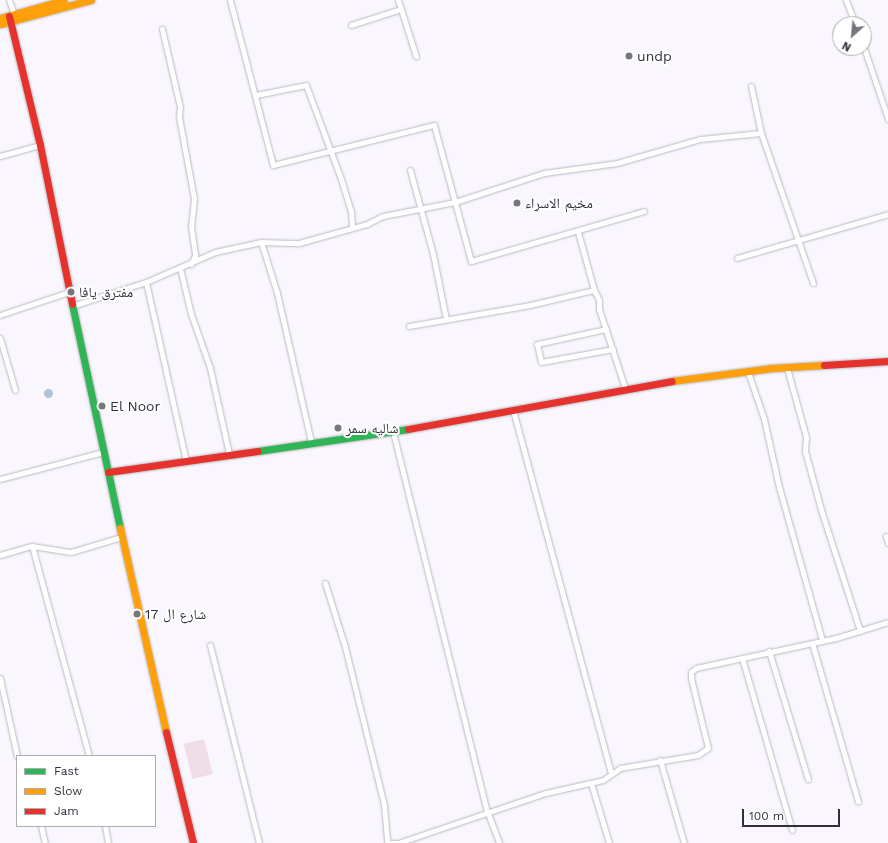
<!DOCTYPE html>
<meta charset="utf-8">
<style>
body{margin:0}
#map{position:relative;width:888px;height:843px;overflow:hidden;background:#f9f7fd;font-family:"Work Sans","Noto Naskh Arabic",sans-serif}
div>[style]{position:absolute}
.green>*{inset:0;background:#f0dee7;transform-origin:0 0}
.water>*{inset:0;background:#b1c2d6}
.round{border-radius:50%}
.roads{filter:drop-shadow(0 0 1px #bab8bf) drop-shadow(0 0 1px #bab8bf)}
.street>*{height:5px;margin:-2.5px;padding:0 2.5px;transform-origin:2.5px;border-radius:2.5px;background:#fefeff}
.fast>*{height:7px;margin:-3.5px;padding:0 3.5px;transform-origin:3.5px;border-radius:3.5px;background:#30b455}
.slow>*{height:7px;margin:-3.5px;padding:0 3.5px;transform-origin:3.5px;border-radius:3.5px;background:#ff9f0a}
.jam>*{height:7px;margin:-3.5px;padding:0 3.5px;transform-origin:3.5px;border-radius:3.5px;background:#e5322d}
.dots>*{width:11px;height:11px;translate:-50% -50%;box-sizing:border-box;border:2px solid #fff;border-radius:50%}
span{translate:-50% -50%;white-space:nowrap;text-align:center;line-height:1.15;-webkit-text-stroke:4px #fff;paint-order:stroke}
.poi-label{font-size:14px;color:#322f38}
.left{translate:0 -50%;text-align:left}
.legend{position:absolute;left:16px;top:755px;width:140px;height:72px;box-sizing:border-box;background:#fff;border:1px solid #adacaf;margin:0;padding:5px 7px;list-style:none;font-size:12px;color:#322f38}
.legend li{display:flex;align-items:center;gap:8px;height:20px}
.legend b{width:20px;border:1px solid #adacaf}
.north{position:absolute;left:832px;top:16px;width:40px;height:40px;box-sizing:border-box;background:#fff;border:1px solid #adacaf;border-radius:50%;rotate:207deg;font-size:11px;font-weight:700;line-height:16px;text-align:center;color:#322f38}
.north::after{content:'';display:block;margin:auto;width:14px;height:18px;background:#78757d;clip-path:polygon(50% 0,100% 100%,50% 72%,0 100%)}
.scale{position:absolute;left:742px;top:809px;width:98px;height:18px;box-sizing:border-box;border:2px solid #322f38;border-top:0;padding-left:5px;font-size:12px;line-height:14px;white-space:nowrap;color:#322f38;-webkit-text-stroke:3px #fff;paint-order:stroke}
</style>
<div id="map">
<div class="green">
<div style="left:204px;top:739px;width:36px;height:21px;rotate:76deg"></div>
</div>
<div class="water">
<div class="round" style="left:43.5px;top:388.5px;width:9px;height:9px"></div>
</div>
<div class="roads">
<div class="street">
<div style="left:9px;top:0;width:15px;rotate:70deg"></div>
<div style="left:230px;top:0;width:171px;rotate:75.4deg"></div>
<div style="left:273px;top:165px;width:166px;rotate:-14deg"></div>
<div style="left:434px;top:125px;width:141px;rotate:74.8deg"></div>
<div style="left:471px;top:261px;width:180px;rotate:-16.1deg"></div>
<div style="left:398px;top:0;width:59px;rotate:72.2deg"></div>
<div style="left:846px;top:0;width:26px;rotate:69deg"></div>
<div style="left:351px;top:25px;width:52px;rotate:-17.7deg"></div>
<div style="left:162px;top:29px;width:80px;rotate:77deg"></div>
<div style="left:180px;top:107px;width:10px;rotate:96deg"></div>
<div style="left:179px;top:117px;width:83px;rotate:79.6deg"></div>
<div style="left:194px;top:199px;width:27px;rotate:96deg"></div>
<div style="left:191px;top:226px;width:30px;rotate:82deg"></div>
<div style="left:195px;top:256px;width:9px;rotate:117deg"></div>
<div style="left:864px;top:48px;width:75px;rotate:71.3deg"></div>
<div style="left:751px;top:86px;width:48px;rotate:78deg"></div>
<div style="left:761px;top:133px;width:159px;rotate:70.9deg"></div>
<div style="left:256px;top:95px;width:51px;rotate:-11.3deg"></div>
<div style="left:306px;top:85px;width:100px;rotate:69.6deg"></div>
<div style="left:341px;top:179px;width:34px;rotate:73deg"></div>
<div style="left:351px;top:211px;width:16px;rotate:86deg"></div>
<div style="left:0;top:156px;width:41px;rotate:-15.4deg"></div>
<div style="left:410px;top:170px;width:87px;rotate:74.7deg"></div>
<div style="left:433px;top:254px;width:66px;rotate:78.7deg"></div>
<div style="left:578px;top:232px;width:60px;rotate:74.6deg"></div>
<div style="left:594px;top:290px;width:11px;rotate:63deg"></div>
<div style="left:599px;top:300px;width:9px;rotate:90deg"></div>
<div style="left:599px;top:309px;width:83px;rotate:71.8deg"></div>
<div style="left:261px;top:242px;width:53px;rotate:72.6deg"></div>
<div style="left:277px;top:293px;width:153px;rotate:77.1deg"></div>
<div style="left:737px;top:258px;width:157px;rotate:-16.2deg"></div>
<div style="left:180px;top:268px;width:47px;rotate:76.6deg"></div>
<div style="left:191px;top:314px;width:57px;rotate:70.6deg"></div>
<div style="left:210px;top:368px;width:88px;rotate:77.5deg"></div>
<div style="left:146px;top:282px;width:183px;rotate:77.4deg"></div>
<div style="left:72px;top:306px;width:78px;rotate:-18deg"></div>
<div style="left:146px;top:282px;width:75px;rotate:-23.5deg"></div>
<div style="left:215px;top:252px;width:47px;rotate:-12.3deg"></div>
<div style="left:261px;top:242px;width:38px;rotate:2deg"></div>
<div style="left:299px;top:243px;width:71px;rotate:-15.6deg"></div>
<div style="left:367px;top:224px;width:18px;rotate:-27deg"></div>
<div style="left:383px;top:216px;width:73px;rotate:-11deg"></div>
<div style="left:455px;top:202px;width:94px;rotate:-18deg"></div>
<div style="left:544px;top:173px;width:74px;rotate:-7.8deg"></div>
<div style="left:617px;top:163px;width:86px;rotate:-16.1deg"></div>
<div style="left:700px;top:139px;width:61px;rotate:-5.6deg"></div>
<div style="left:0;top:315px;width:73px;rotate:-18.4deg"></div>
<div style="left:409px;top:326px;width:123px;rotate:-9.8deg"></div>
<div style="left:530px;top:305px;width:66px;rotate:-13.2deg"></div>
<div style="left:606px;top:329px;width:71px;rotate:167.7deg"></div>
<div style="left:537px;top:344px;width:18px;rotate:77deg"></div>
<div style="left:541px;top:362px;width:73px;rotate:-10.2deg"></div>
<div style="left:0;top:338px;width:54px;rotate:73.9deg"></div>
<div style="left:787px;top:368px;width:72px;rotate:74.6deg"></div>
<div style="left:806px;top:437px;width:14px;rotate:94deg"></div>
<div style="left:805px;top:451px;width:64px;rotate:74.7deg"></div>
<div style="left:822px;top:513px;width:124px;rotate:72.1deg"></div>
<div style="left:748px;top:372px;width:50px;rotate:71.2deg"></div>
<div style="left:764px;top:419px;width:70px;rotate:77.6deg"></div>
<div style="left:779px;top:487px;width:159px;rotate:74.3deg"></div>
<div style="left:513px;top:410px;width:376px;rotate:74.9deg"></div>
<div style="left:393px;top:432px;width:390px;rotate:76.1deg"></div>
<div style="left:487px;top:811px;width:34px;rotate:69deg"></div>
<div style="left:0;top:479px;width:106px;rotate:-14.7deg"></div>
<div style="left:886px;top:536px;width:7px;rotate:74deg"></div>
<div style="left:32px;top:546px;width:218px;rotate:74.8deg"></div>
<div style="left:0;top:555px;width:33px;rotate:-16deg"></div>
<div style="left:32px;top:546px;width:39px;rotate:9deg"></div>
<div style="left:71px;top:552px;width:49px;rotate:-16.6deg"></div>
<div style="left:325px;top:583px;width:67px;rotate:72.6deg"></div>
<div style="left:345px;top:647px;width:163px;rotate:76.1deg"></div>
<div style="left:384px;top:805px;width:38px;rotate:85deg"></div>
<div style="left:812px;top:643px;width:165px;rotate:73.8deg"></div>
<div style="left:210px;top:645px;width:204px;rotate:76.1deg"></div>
<div style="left:769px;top:651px;width:134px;rotate:73.1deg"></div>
<div style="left:742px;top:658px;width:179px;rotate:73.8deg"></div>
<div style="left:0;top:678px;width:80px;rotate:77.7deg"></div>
<div style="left:660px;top:760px;width:86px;rotate:73.9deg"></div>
<div style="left:591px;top:783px;width:63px;rotate:73.3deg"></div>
<div style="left:41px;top:826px;width:17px;rotate:77deg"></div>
<div style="left:105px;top:826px;width:17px;rotate:80deg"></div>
<div style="left:390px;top:843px;width:8px"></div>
<div style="left:398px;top:843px;width:156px;rotate:-18.7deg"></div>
<div style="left:546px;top:793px;width:58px;rotate:-12.8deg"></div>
<div style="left:603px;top:780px;width:21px;rotate:-35deg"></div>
<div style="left:620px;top:768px;width:79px;rotate:-9.5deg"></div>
<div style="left:698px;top:755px;width:12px;rotate:-35deg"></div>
<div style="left:708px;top:748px;width:72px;rotate:-103.7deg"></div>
<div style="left:691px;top:678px;width:6px;rotate:-90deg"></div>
<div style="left:691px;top:672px;width:6px;rotate:-39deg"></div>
<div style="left:696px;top:668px;width:143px;rotate:-12.1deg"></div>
<div style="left:836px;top:638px;width:54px;rotate:-17.1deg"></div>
</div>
<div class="fast">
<div style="left:72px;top:304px;width:229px;rotate:77.9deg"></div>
<div style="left:258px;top:451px;width:152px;rotate:-8.3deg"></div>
</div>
<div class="slow">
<div style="left:0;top:18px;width:66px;rotate:-15.7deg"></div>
<div style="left:0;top:24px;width:94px;rotate:-14.8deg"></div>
<div style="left:672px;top:381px;width:101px;rotate:-7.4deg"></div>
<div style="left:772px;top:368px;width:52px;rotate:-3.3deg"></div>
<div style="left:120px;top:528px;width:209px;rotate:77.3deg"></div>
</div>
<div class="jam">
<div style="left:9px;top:16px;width:133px;rotate:76.5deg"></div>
<div style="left:40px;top:145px;width:162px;rotate:78.6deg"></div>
<div style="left:824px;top:365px;width:64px;rotate:-3.6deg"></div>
<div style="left:408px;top:429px;width:268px;rotate:-10.3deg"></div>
<div style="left:108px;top:472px;width:151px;rotate:-8deg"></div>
<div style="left:166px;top:732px;width:114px;rotate:76.3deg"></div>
</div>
</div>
<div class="dots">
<div style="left:629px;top:56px;background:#78757d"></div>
<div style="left:517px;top:203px;background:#78757d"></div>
<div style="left:71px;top:292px;background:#78757d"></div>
<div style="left:102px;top:406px;background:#78757d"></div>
<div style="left:338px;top:428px;background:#78757d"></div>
<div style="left:137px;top:614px;background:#78757d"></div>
</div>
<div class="poi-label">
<span class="left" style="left:637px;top:56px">undp</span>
<span class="left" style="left:525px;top:203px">مخيم الاسراء</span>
<span class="left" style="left:79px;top:292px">مفترق يافا</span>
<span class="left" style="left:110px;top:406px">El Noor</span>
<span class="left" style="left:346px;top:428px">شاليه سمر</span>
<span class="left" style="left:145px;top:614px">شارع ال 17</span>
</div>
<ul class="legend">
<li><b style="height:5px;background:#30b455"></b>Fast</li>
<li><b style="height:5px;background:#ff9f0a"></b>Slow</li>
<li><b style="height:5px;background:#e5322d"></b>Jam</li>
</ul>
<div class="north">N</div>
<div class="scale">100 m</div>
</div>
